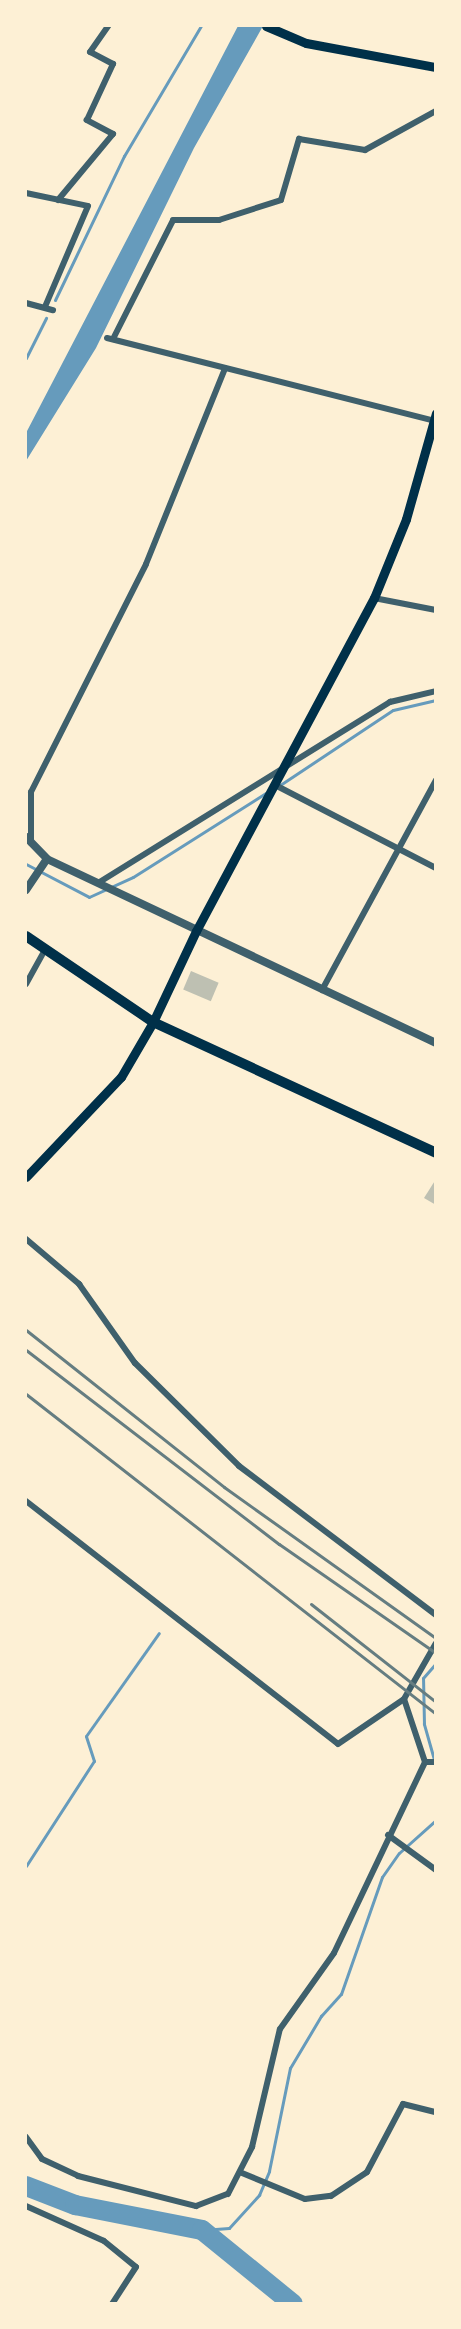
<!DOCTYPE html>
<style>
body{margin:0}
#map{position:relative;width:461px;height:2329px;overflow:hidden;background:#fdf0d5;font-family:Literata,serif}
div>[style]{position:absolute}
.water>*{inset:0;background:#669bbc}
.stream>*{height:3px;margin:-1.5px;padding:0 1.5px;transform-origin:1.5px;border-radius:1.5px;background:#669bbc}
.river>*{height:20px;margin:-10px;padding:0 10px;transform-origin:10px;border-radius:10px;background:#669bbc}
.building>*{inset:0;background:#bec0b2;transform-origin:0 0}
.minor>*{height:6px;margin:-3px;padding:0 3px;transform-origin:3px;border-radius:3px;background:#3f606c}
.tertiary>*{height:8px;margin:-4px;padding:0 4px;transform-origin:4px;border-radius:4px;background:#3f606c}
.secondary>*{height:9px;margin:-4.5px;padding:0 4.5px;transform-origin:4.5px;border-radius:4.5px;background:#003049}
.primary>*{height:10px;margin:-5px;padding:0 5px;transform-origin:5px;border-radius:5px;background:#003049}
.rail>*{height:3px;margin:-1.5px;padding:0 1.5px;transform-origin:1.5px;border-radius:1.5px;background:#657d81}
span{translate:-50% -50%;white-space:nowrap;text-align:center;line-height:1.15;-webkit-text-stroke:4.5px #fdf0d5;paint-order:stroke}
.frame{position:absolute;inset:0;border:27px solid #fdf0d5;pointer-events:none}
</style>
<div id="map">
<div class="water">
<div style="clip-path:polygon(238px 26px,263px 26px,194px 148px,96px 348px,26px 461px,26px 433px)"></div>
</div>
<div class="stream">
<div style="left:55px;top:300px;width:160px;rotate:-64.4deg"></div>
<div style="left:124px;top:156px;width:151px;rotate:-59.4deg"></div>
<div style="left:26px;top:358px;width:45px;rotate:-63.4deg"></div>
<div style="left:277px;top:787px;width:139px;rotate:-33.6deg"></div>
<div style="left:393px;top:710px;width:44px;rotate:-13.1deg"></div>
<div style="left:26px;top:864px;width:71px;rotate:27.6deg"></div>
<div style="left:89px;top:897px;width:48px;rotate:-24.4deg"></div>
<div style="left:133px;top:877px;width:157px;rotate:-32.3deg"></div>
<div style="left:435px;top:1763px;width:41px;rotate:-105.8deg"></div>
<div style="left:424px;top:1724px;width:46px;rotate:-91.2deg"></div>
<div style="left:423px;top:1678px;width:20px;rotate:-49deg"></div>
<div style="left:26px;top:1866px;width:125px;rotate:-57.1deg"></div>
<div style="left:94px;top:1761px;width:26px;rotate:-108deg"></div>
<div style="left:86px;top:1736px;width:126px;rotate:-54.7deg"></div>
<div style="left:202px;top:2230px;width:27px;rotate:-4deg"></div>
<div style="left:229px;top:2228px;width:45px;rotate:-47.7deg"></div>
<div style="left:259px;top:2195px;width:26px;rotate:-67deg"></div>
<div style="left:269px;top:2171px;width:105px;rotate:-78.5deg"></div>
<div style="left:290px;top:2068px;width:61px;rotate:-59.2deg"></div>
<div style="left:321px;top:2016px;width:30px;rotate:-48deg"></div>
<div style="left:341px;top:1994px;width:124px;rotate:-70.7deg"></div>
<div style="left:382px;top:1877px;width:29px;rotate:-55deg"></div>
<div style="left:399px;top:1853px;width:50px;rotate:-41.7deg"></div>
</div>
<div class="river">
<div style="left:26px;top:2186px;width:53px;rotate:21.2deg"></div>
<div style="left:75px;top:2205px;width:129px;rotate:11.1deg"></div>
<div style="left:202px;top:2230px;width:117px;rotate:39.1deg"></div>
</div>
<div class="building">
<div style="left:191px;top:971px;width:30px;height:20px;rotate:23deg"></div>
<div style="clip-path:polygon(436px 1179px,436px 1205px,424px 1198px)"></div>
</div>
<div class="minor">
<div style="left:26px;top:193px;width:63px;rotate:11.8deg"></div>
<div style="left:88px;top:206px;width:110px;rotate:113.1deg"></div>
<div style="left:58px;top:200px;width:86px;rotate:-50.2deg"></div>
<div style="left:113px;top:134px;width:30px;rotate:-152deg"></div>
<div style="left:87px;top:120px;width:62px;rotate:-65.1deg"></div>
<div style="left:113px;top:64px;width:26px;rotate:-152deg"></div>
<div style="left:90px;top:52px;width:32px;rotate:-55deg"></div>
<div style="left:26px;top:303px;width:28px;rotate:15deg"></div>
<div style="left:107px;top:338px;width:338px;rotate:14.2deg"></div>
<div style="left:113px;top:339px;width:133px;rotate:-63.2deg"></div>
<div style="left:173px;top:220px;width:46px"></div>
<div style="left:219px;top:220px;width:65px;rotate:-17.9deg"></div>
<div style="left:281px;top:200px;width:64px;rotate:-73.6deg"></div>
<div style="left:299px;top:139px;width:67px;rotate:9.5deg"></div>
<div style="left:365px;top:150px;width:81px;rotate:-28.8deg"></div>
<div style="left:374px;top:598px;width:63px;rotate:11deg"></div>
<div style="left:275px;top:785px;width:181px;rotate:27.3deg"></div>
<div style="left:31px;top:843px;width:51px;rotate:-90deg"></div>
<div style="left:31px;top:792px;width:255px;rotate:-63.2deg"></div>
<div style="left:146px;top:564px;width:211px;rotate:-68deg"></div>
<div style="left:98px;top:883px;width:344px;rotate:-31.8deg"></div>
<div style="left:390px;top:702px;width:47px;rotate:-13.4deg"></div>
<div style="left:26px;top:984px;width:37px;rotate:-61deg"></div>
<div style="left:322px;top:990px;width:239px;rotate:-61.5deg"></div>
<div style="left:26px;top:1239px;width:70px;rotate:40.3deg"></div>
<div style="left:79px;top:1284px;width:97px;rotate:54.7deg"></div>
<div style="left:135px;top:1363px;width:146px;rotate:44.7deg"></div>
<div style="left:239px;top:1466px;width:247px;rotate:37.1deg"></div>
<div style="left:26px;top:1501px;width:395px;rotate:37.9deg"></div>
<div style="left:338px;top:1744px;width:80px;rotate:-34.3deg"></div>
<div style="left:404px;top:1699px;width:64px;rotate:-60.3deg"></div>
<div style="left:425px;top:1762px;width:11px"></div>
<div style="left:388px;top:1835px;width:59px;rotate:36.1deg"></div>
<div style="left:26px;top:2137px;width:27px;rotate:54deg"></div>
<div style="left:42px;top:2159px;width:40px;rotate:25deg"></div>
<div style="left:78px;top:2176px;width:122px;rotate:14.3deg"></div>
<div style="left:196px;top:2206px;width:34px;rotate:-21deg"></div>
<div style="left:228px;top:2194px;width:53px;rotate:-62.9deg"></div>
<div style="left:252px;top:2147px;width:121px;rotate:-76.7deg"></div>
<div style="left:280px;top:2029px;width:93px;rotate:-54.6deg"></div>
<div style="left:334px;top:1953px;width:212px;rotate:-64.5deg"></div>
<div style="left:425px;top:1762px;width:66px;rotate:-108.4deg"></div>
<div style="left:242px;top:2173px;width:68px;rotate:22.4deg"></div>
<div style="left:305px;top:2199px;width:26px;rotate:-7deg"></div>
<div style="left:331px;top:2196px;width:43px;rotate:-33.7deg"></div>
<div style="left:367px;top:2172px;width:77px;rotate:-62.1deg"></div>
<div style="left:403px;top:2104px;width:34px;rotate:14deg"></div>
<div style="left:26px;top:2206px;width:85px;rotate:24.2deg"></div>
<div style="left:104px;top:2241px;width:41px;rotate:39.1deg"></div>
<div style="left:136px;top:2267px;width:44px;rotate:123deg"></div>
</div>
<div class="tertiary">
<div style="left:26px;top:837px;width:30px;rotate:46deg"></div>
<div style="left:47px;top:859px;width:430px;rotate:25.3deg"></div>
<div style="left:26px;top:890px;width:37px;rotate:-56deg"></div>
</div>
<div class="secondary">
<div style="left:266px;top:26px;width:43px;rotate:23deg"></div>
<div style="left:306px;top:43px;width:132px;rotate:10.5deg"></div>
<div style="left:26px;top:1177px;width:138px;rotate:-46.5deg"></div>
<div style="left:121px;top:1077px;width:64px;rotate:-59.8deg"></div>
<div style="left:153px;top:1022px;width:101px;rotate:-64.7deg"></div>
<div style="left:196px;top:931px;width:378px;rotate:-61.9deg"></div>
<div style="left:374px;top:598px;width:85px;rotate:-67.9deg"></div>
<div style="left:406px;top:519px;width:110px;rotate:-74.2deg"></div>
</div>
<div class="primary">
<div style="left:26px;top:936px;width:153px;rotate:34.1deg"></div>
<div style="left:153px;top:1022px;width:312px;rotate:24.8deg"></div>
</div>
<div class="rail">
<div style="left:26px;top:1330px;width:253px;rotate:38.4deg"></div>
<div style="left:224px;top:1487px;width:260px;rotate:35.5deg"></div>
<div style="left:26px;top:1350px;width:319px;rotate:37.5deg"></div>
<div style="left:279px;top:1544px;width:191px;rotate:34.8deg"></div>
<div style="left:26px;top:1394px;width:520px;rotate:37.97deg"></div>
<div style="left:311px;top:1604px;width:159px;rotate:38.1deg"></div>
</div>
<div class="frame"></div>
</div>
